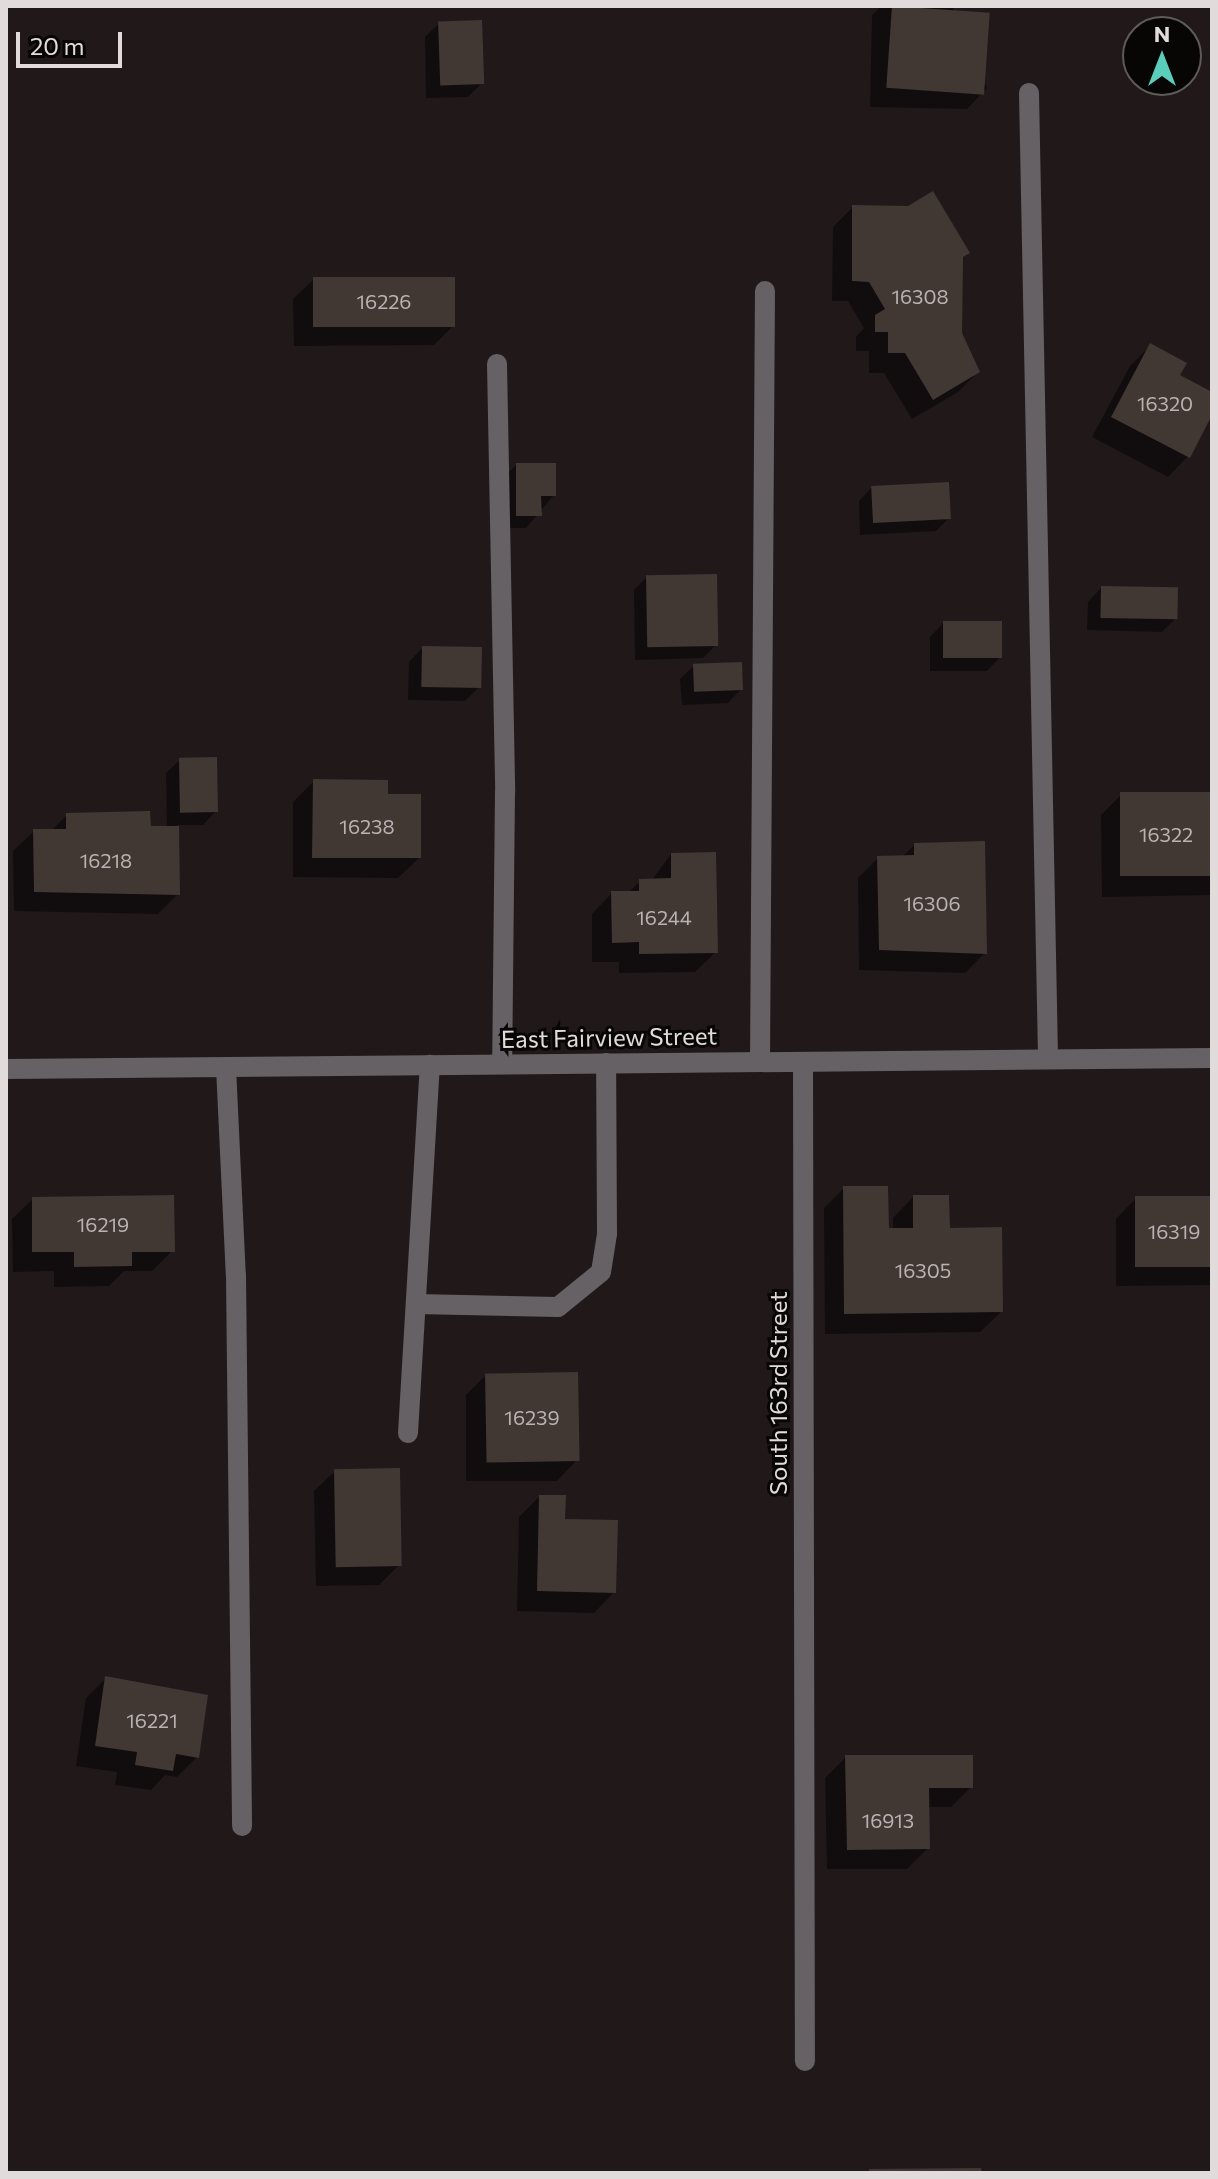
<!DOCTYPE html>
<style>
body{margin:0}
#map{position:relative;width:1218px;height:2179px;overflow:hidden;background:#211819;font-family:Commissioner,sans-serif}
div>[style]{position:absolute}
.shadow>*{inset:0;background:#0007}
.building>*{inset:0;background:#413834;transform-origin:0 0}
.minor>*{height:20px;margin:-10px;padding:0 10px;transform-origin:10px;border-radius:10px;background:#666164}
span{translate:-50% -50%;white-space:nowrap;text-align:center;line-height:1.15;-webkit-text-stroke:6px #080505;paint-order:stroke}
.number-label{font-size:20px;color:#bab2b2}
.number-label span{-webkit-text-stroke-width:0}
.street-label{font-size:24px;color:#e2dbdc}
.frame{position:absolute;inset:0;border:8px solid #e2dbdc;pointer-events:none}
.north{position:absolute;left:1122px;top:16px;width:80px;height:80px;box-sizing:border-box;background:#080505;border:2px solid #5f5b5b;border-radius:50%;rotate:0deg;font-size:22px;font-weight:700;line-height:32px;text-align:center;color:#e2dbdc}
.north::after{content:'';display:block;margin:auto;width:28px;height:36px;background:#5bcebb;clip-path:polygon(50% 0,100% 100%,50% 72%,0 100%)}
.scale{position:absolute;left:16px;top:32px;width:106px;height:36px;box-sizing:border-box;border:4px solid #e2dbdc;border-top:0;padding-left:10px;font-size:24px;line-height:28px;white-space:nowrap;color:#e2dbdc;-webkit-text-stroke:6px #080505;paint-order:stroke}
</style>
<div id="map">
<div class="shadow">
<div style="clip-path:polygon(882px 6px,952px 6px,987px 88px,967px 109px,870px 107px,872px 15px)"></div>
<div style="clip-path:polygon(439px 23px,482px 83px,468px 97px,426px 98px,425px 37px)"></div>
<div style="clip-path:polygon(853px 207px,909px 208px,968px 253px,961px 260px,960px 334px,978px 372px,958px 392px,912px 419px,884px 373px,869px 373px,869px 351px,856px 351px,856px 337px,864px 328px,848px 301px,832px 301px,833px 227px)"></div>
<div style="clip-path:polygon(314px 279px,454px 325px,434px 345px,294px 346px,293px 299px)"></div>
<div style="clip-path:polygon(1150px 346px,1178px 376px,1212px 394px,1212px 411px,1188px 456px,1168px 477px,1092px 437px,1130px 366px)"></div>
<div style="clip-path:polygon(516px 465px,554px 495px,526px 528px,503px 528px,503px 478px)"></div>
<div style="clip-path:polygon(872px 487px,949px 518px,936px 531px,860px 535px,859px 501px)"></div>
<div style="clip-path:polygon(647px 577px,716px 645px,703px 658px,635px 660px,634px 590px)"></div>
<div style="clip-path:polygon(1101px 588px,1176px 618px,1162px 632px,1087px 630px,1088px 602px)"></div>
<div style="clip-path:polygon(943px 623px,1000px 657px,987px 671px,930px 671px,930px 637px)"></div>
<div style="clip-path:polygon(422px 648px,479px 687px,465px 701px,408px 700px,409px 662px)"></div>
<div style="clip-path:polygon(694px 666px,741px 689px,728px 703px,682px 705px,680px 679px)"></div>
<div style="clip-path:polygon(180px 760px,216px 811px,203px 825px,177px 825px,178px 894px,158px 914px,14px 911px,13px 851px,34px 831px,51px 831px,67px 815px,167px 828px,166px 773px)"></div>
<div style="clip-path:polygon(314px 781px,386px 796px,419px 858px,398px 878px,293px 877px,293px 802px)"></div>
<div style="clip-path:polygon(1212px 794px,1212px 895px,1102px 897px,1101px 815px,1121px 795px)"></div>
<div style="clip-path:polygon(914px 845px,985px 953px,965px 973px,859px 970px,858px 878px,878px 858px,901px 858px)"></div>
<div style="clip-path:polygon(671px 854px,716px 952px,695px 972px,619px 973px,619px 962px,592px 962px,592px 914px,612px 893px,628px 893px,640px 881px,651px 881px)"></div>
<div style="clip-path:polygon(844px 1188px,887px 1230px,893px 1230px,893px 1218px,913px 1197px,948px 1230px,1001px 1312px,980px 1332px,825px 1334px,824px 1208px)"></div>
<div style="clip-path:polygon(1136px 1198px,1212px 1198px,1212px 1285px,1116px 1286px,1116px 1219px)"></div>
<div style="clip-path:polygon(33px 1199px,172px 1251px,152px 1271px,124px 1271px,109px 1286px,54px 1287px,54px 1271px,13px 1272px,12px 1219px)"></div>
<div style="clip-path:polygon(486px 1375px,577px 1460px,557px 1481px,466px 1481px,466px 1395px)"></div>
<div style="clip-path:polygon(335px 1471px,399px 1565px,379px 1585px,316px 1586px,314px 1491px)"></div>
<div style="clip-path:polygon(539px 1497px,614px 1592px,594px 1613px,517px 1611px,519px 1517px)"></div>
<div style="clip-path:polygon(106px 1678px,197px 1757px,177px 1777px,165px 1775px,151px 1790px,115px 1785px,117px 1772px,76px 1766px,86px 1698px)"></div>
<div style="clip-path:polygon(846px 1757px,971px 1787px,951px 1807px,927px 1807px,928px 1848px,907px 1869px,827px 1869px,825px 1778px)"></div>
</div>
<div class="building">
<div style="left:892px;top:6px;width:98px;height:82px;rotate:4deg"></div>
<div style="left:482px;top:20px;width:64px;height:44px;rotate:88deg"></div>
<div style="clip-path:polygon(933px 191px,970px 253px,963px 257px,962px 333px,980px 372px,933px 400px,905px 353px,888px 353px,888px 332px,875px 332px,875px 315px,885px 309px,869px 282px,852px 281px,852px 205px,908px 206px)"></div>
<div style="left:313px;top:277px;width:142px;height:50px"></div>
<div style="clip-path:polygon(1150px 343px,1187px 363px,1180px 375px,1212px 392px,1212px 415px,1190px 458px,1111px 417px)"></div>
<div style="clip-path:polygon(516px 463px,556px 463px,556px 496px,541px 496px,542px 516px,516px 516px)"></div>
<div style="left:949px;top:482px;width:37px;height:78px;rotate:87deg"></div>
<div style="left:717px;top:574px;width:72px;height:71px;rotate:89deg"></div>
<div style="left:1101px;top:586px;width:77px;height:32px;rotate:1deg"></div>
<div style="left:943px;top:621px;width:59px;height:37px"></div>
<div style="left:422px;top:646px;width:60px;height:41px;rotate:1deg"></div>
<div style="left:742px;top:662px;width:28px;height:49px;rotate:88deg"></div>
<div style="left:217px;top:757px;width:55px;height:38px;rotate:89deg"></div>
<div style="clip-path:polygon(313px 779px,388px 780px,388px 794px,421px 794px,421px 858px,312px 858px)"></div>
<div style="left:1212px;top:792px;width:84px;height:92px;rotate:90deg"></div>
<div style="clip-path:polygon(150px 811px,151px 826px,179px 826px,180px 895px,34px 892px,33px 829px,66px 829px,66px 813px)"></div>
<div style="clip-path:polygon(985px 841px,987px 954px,879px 950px,877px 856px,914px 855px,914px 843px)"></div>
<div style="clip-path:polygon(716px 852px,718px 953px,639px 954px,639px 942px,612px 943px,611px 891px,639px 891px,639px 879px,671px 878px,671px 853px)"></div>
<div style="clip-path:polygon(843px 1186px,888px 1186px,889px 1228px,913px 1228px,913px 1195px,949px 1195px,950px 1228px,1002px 1227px,1003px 1312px,844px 1314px)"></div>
<div style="clip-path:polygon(174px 1195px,175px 1252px,132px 1252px,132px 1266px,74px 1267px,74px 1252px,32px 1252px,32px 1197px)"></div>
<div style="left:1135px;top:1196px;width:77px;height:71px"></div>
<div style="left:578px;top:1372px;width:89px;height:93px;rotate:89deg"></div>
<div style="left:400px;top:1468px;width:98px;height:66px;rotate:89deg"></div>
<div style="clip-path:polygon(539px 1495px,566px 1495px,565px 1519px,618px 1520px,616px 1593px,537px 1591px)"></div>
<div style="clip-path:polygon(105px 1676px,208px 1695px,199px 1758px,176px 1754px,173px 1771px,135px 1765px,137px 1752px,95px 1746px)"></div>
<div style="clip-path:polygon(845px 1755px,973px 1755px,973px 1788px,929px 1788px,930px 1849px,847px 1850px)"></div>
<div style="clip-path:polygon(981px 2168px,982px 2173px,869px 2173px,869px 2169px)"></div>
</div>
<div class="minor">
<div style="left:1029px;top:93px;width:966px;rotate:88.87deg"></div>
<div style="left:497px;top:364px;width:428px;rotate:88.9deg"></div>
<div style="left:505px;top:792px;width:272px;rotate:90.6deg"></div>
<div style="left:760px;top:1062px;width:771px;rotate:-89.63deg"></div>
<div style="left:803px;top:1062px;width:999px;rotate:89.89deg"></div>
<div style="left:226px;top:1067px;width:209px;rotate:87.3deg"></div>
<div style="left:236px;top:1276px;width:550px;rotate:89.37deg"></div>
<div style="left:6px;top:1069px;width:1206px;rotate:-0.52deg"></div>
<div style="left:416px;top:1304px;width:142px;rotate:1.2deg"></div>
<div style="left:558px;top:1307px;width:55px;rotate:-39.1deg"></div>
<div style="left:601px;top:1272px;width:39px;rotate:-81deg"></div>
<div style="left:607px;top:1233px;width:170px;rotate:-90.3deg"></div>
<div style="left:408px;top:1433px;width:369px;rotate:-86.6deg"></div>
</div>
<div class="number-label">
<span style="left:920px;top:296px">16308</span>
<span style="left:384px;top:301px">16226</span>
<span style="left:1165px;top:403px">16320</span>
<span style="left:367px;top:826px">16238</span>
<span style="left:1166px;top:834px">16322</span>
<span style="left:106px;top:860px">16218</span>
<span style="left:932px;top:903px">16306</span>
<span style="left:664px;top:917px">16244</span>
<span style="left:103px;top:1224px">16219</span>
<span style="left:1174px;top:1231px">16319</span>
<span style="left:923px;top:1270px">16305</span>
<span style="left:532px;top:1417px">16239</span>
<span style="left:152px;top:1720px">16221</span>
<span style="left:888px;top:1820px">16913</span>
</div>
<div class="street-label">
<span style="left:609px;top:1037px;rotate:-1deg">East Fairview Street</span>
<span style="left:778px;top:1393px;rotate:-90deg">South 163rd Street</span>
</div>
<div class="frame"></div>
<div class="north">N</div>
<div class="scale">20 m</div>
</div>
